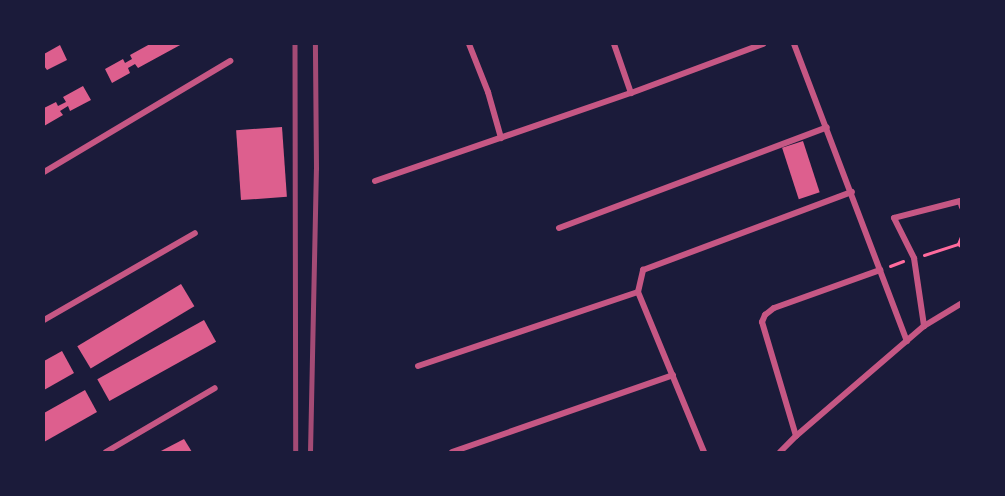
<!DOCTYPE html>
<style>
body{margin:0}
#map{position:relative;width:1005px;height:496px;overflow:hidden;background:#1b1b3a;font-family:"Open Sans",sans-serif}
div>[style]{position:absolute}
.building>*{inset:0;background:#dd5f8e;transform-origin:0 0}
.path>*{height:3px;margin:-1.5px;padding:0 1.5px;transform-origin:1.5px;border-radius:1.5px;background:#ff6b9d}
.minor>*{height:6px;margin:-3px;padding:0 3px;transform-origin:3px;border-radius:3px;background:#c65784}
.rail>*{height:4.5px;margin:-2.25px;padding:0 2.25px;transform-origin:2.25px;border-radius:2.25px;background:#a44b75}
span{translate:-50% -50%;white-space:nowrap;text-align:center;line-height:1.15;-webkit-text-stroke:6px #1b1b3a;paint-order:stroke}
.frame{position:absolute;inset:0;border:45px solid #1b1b3a;pointer-events:none}
</style>
<div id="map">
<div class="building">
<div style="clip-path:polygon(150px 44px,182px 44px,138px 68px,135px 64px,128px 68px,130px 73px,112px 83px,105px 69px,123px 59px,125px 63px,132px 59px,130px 55px)"></div>
<div style="clip-path:polygon(60px 45px,67px 60px,47px 70px,44px 66px,44px 54px)"></div>
<div style="clip-path:polygon(83px 86px,91px 100px,70px 111px,68px 106px,60px 111px,63px 115px,44px 126px,44px 108px,56px 102px,58px 106px,66px 102px,63px 97px)"></div>
<div style="left:282px;top:127px;width:70px;height:46px;rotate:86deg"></div>
<div style="left:803px;top:141px;width:54px;height:22px;rotate:72deg"></div>
<div style="left:181px;top:284px;width:26px;height:121px;rotate:59deg"></div>
<div style="left:204px;top:320px;width:25px;height:122px;rotate:61deg"></div>
<div style="clip-path:polygon(62px 351px,74px 373px,44px 390px,44px 361px)"></div>
<div style="clip-path:polygon(85px 390px,97px 412px,44px 442px,44px 413px)"></div>
<div style="clip-path:polygon(184px 439px,192px 452px,159px 452px)"></div>
</div>
<div class="path">
<div style="left:958px;top:244px;width:11px;rotate:-68deg"></div>
<div style="left:924px;top:255px;width:36px;rotate:-18deg"></div>
<div style="left:958px;top:244px;width:5px;rotate:37deg"></div>
<div style="left:890px;top:266px;width:14px;rotate:-21deg"></div>
</div>
<div class="minor">
<div style="left:469px;top:44px;width:52px;rotate:68.4deg"></div>
<div style="left:488px;top:92px;width:48px;rotate:74.2deg"></div>
<div style="left:614px;top:44px;width:52px;rotate:70.9deg"></div>
<div style="left:794px;top:44px;width:318px;rotate:69.2deg"></div>
<div style="left:44px;top:172px;width:217px;rotate:-30.8deg"></div>
<div style="left:375px;top:181px;width:271px;rotate:-19deg"></div>
<div style="left:631px;top:93px;width:141px;rotate:-20.4deg"></div>
<div style="left:962px;top:207px;width:6px;rotate:-108deg"></div>
<div style="left:960px;top:201px;width:68px;rotate:165.6deg"></div>
<div style="left:894px;top:218px;width:45px;rotate:63.4deg"></div>
<div style="left:914px;top:258px;width:69px;rotate:81.6deg"></div>
<div style="left:924px;top:326px;width:44px;rotate:-31.2deg"></div>
<div style="left:559px;top:228px;width:286px;rotate:-20.6deg"></div>
<div style="left:44px;top:320px;width:174px;rotate:-29.9deg"></div>
<div style="left:418px;top:366px;width:232px;rotate:-18.6deg"></div>
<div style="left:796px;top:436px;width:119px;rotate:-106.6deg"></div>
<div style="left:762px;top:322px;width:8px;rotate:-67deg"></div>
<div style="left:765px;top:315px;width:11px;rotate:-38deg"></div>
<div style="left:774px;top:308px;width:113px;rotate:-19.7deg"></div>
<div style="left:106px;top:452px;width:126px;rotate:-30.4deg"></div>
<div style="left:452px;top:452px;width:234px;rotate:-19.2deg"></div>
<div style="left:704px;top:452px;width:173px;rotate:-112.4deg"></div>
<div style="left:638px;top:292px;width:23px;rotate:-77deg"></div>
<div style="left:643px;top:270px;width:223px;rotate:-20.5deg"></div>
<div style="left:780px;top:452px;width:23px;rotate:-45deg"></div>
<div style="left:796px;top:436px;width:169px;rotate:-40.7deg"></div>
</div>
<div class="rail">
<div style="left:295px;top:44px;width:408px;rotate:89.9deg"></div>
<div style="left:310px;top:452px;width:283px;rotate:-88.8deg"></div>
<div style="left:316px;top:169px;width:125px;rotate:-90.5deg"></div>
</div>
<div class="frame"></div>
</div>
